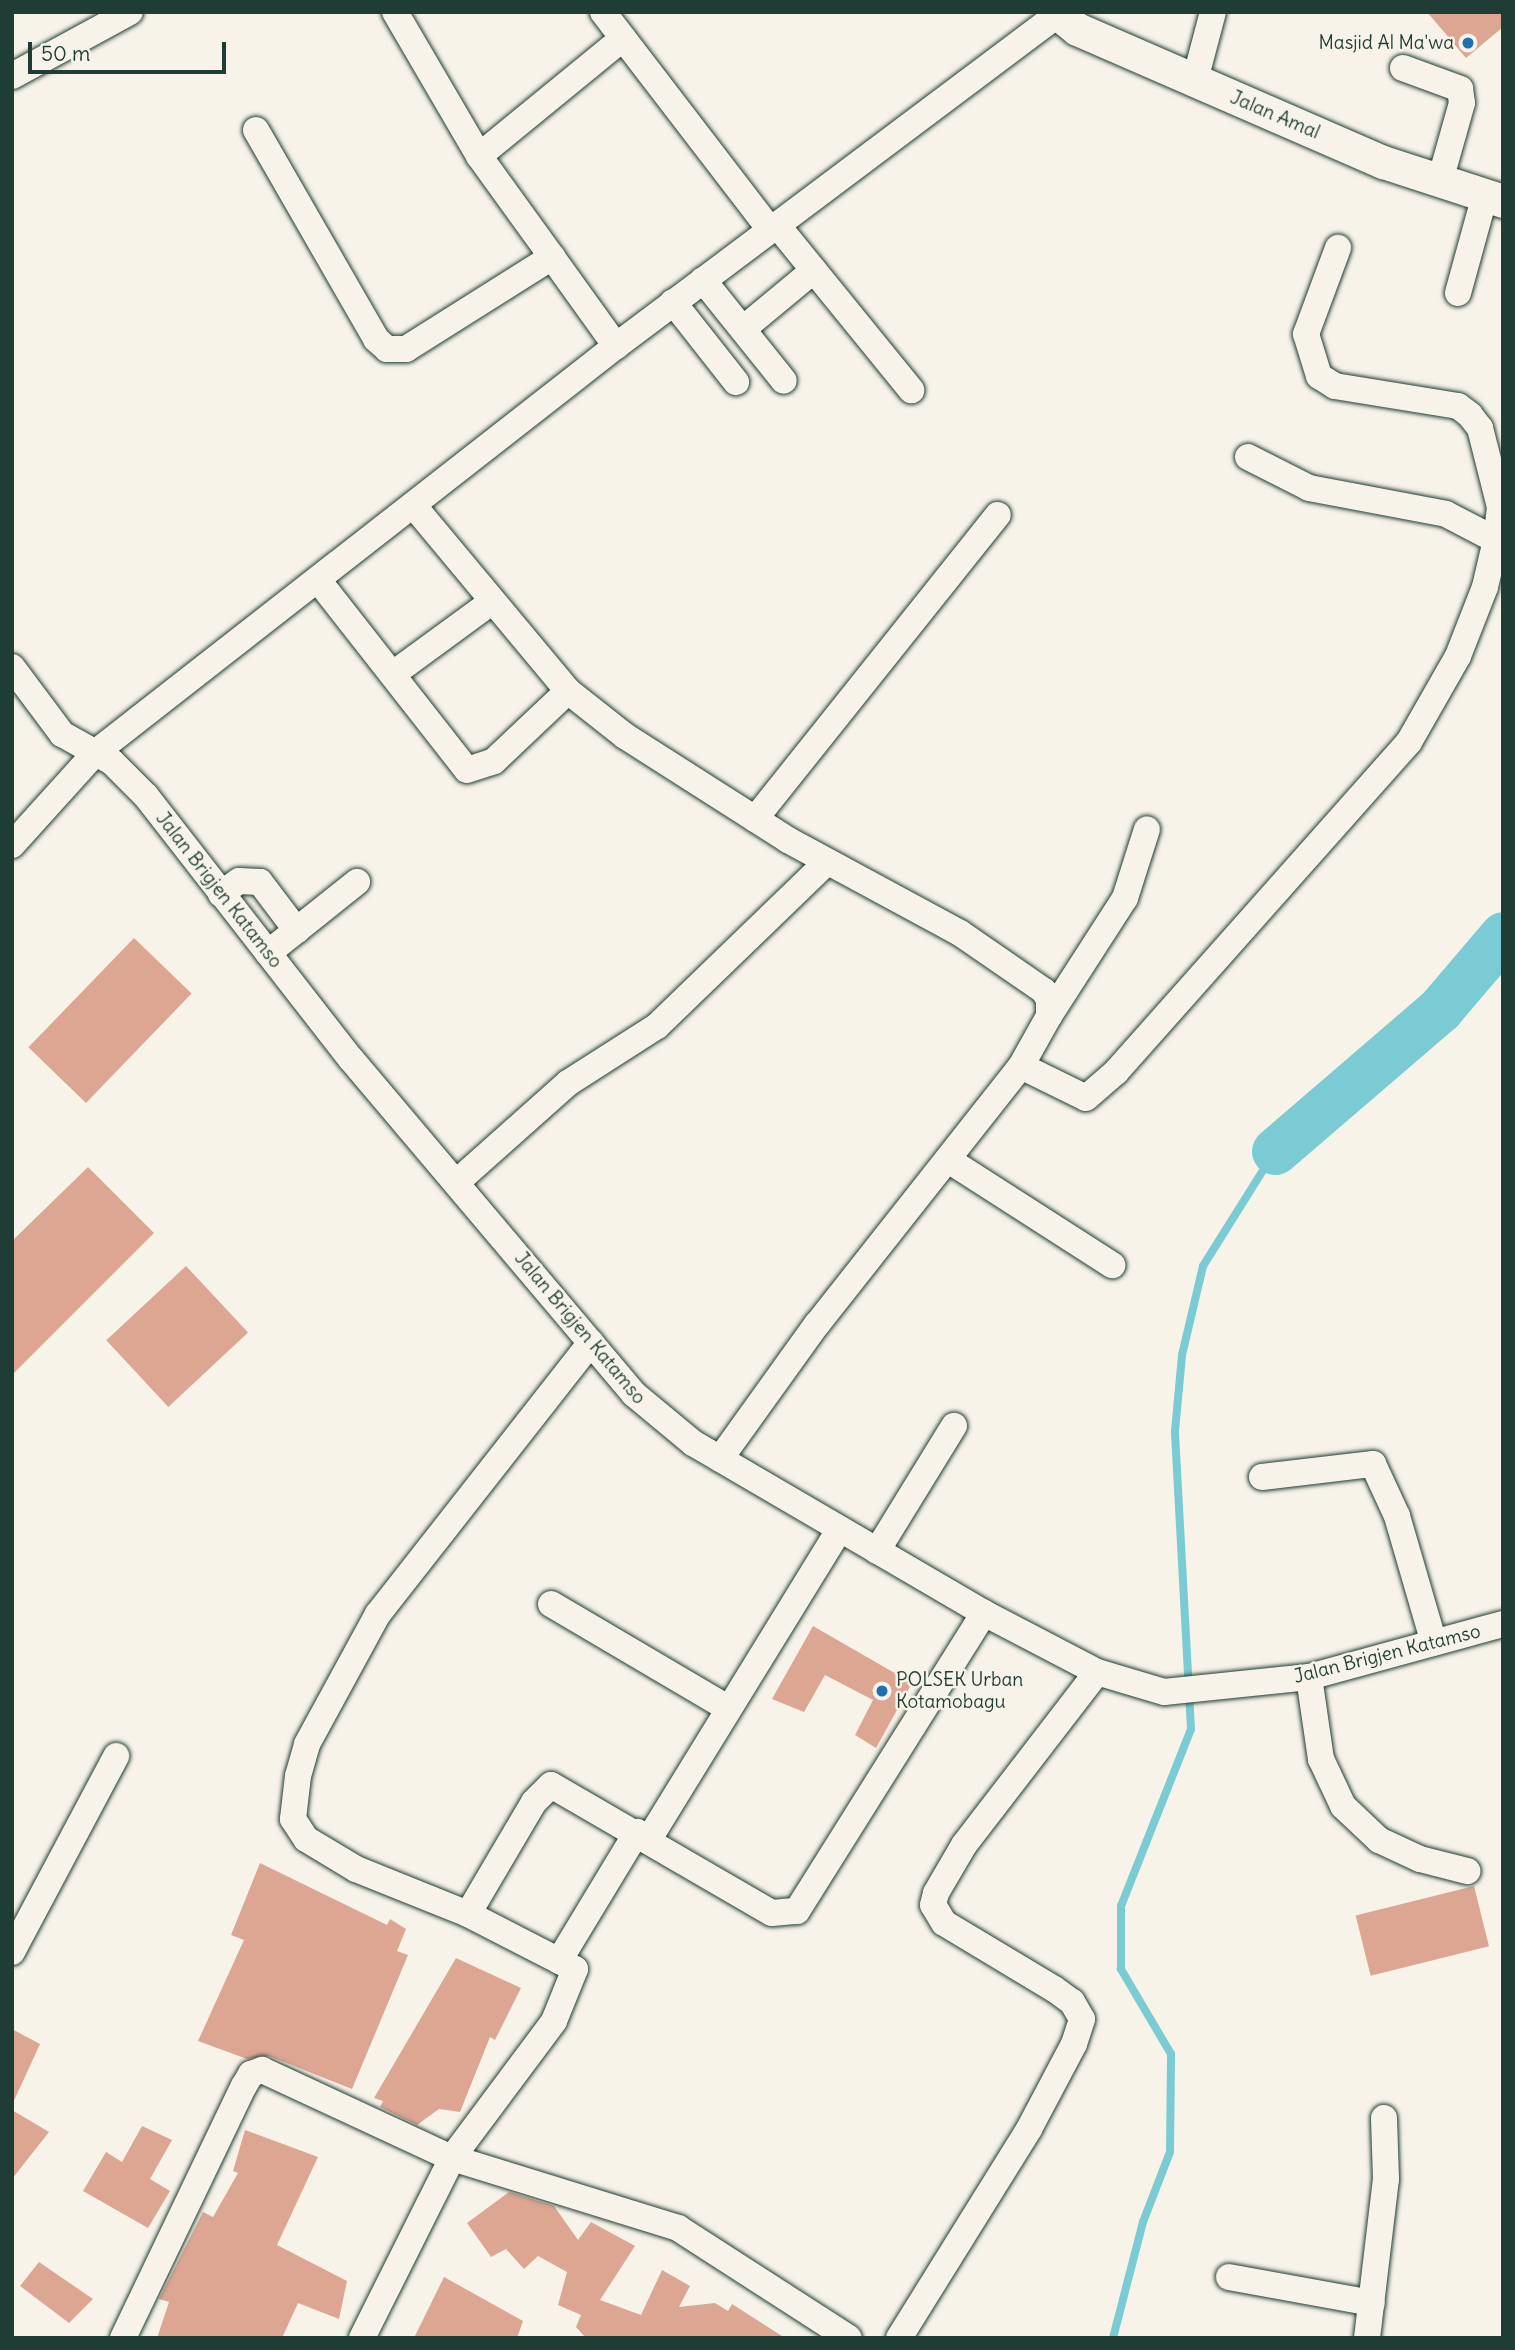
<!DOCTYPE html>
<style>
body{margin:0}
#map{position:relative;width:1515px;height:2350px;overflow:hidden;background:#f7f3e8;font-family:Delius,sans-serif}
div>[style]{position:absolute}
.stream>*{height:8px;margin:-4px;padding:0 4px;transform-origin:4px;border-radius:4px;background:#7acbd3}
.river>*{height:47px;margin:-23.5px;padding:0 23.5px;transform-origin:23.5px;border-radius:23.5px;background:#7acbd3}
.building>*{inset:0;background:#dca693;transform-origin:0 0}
.roads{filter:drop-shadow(0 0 2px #1f3d34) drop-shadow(0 0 2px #1f3d34)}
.minor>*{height:26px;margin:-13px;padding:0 13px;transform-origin:13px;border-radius:13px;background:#f7f3e8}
.tertiary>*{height:33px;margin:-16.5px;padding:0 16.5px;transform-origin:16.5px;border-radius:16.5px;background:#f7f3e8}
.dots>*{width:19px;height:19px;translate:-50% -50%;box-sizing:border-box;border:4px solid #f7f3e8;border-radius:50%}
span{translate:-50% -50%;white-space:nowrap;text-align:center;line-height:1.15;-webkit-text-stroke:5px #f7f3e8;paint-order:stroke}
.poi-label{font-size:19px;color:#1f3d34}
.right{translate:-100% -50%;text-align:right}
.left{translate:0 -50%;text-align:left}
.street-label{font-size:19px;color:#1f3d34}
.frame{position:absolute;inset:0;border:14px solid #1f3d34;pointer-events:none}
.scale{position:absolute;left:28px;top:42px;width:198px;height:32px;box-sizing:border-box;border:4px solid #1f3d34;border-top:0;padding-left:9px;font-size:21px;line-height:24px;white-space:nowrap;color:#1f3d34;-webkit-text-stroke:5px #f7f3e8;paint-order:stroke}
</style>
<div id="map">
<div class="stream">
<div style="left:1113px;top:2338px;width:120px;rotate:-75.5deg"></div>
<div style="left:1143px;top:2222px;width:75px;rotate:-68.9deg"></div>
<div style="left:1170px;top:2152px;width:98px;rotate:-89.4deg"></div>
<div style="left:1171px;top:2054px;width:99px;rotate:-120.5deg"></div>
<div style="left:1121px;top:1969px;width:63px;rotate:-90deg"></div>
<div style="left:1121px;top:1906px;width:190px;rotate:-68.4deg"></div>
<div style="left:1191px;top:1729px;width:298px;rotate:-93.1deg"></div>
<div style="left:1175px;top:1431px;width:76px;rotate:-84.7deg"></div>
<div style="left:1182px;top:1355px;width:91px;rotate:-76.7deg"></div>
<div style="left:1203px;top:1266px;width:136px;rotate:-57.9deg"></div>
</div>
<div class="river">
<div style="left:1275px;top:1151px;width:218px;rotate:-40.7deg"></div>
<div style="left:1440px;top:1009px;width:97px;rotate:-49.6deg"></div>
</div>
<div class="building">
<div style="clip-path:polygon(1427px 12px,1503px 12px,1503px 27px,1466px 58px)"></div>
<div style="left:134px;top:938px;width:80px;height:152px;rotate:44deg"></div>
<div style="clip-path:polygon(88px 1167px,154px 1233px,12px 1375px,12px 1241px)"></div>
<div style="left:186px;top:1266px;width:91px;height:109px;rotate:47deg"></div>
<div style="clip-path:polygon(813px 1626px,912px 1683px,876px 1748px,855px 1735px,873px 1700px,825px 1675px,804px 1712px,772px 1699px)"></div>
<div style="clip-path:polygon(260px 1863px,387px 1925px,390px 1919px,406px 1929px,397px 1951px,408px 1955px,352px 2089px,269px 2056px,247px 2059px,198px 2041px,244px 1940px,231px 1935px)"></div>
<div style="left:1474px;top:1886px;width:62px;height:122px;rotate:76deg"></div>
<div style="clip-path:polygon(456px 1958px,521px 1988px,495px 2040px,490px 2037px,460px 2112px,439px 2109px,417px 2125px,380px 2107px,383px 2101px,374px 2098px)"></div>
<div style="clip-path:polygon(12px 2029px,40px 2044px,12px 2105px)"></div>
<div style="clip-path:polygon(12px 2110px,49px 2132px,12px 2179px)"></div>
<div style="clip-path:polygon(142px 2126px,172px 2140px,150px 2179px,170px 2191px,148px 2228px,83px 2191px,106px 2152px,122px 2162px)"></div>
<div style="clip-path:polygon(245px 2130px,318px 2157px,277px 2245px,347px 2281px,339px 2319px,298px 2303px,282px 2338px,157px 2338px,169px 2302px,159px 2299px,203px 2212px,213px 2217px,238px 2173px,233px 2171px)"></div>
<div style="clip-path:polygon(509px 2192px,554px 2206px,578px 2240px,591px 2222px,635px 2246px,600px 2300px,641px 2315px,662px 2270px,690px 2286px,679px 2307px,715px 2303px,728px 2311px,732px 2304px,785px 2338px,586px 2338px,576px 2327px,581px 2315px,558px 2305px,567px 2272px,538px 2256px,524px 2269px,506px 2249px,491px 2257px,467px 2223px)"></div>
<div style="clip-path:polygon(39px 2262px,93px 2299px,69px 2323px,20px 2286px)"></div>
<div style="clip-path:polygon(444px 2277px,523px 2321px,517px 2338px,414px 2338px)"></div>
</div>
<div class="roads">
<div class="minor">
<div style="left:395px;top:12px;width:167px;rotate:59.7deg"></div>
<div style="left:479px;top:156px;width:125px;rotate:54.1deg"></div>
<div style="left:603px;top:12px;width:275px;rotate:52.5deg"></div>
<div style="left:1403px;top:68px;width:61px;rotate:20.2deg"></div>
<div style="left:1460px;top:89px;width:14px;rotate:82deg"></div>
<div style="left:1462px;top:103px;width:81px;rotate:105.8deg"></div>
<div style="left:12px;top:76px;width:134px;rotate:-28.5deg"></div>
<div style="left:1195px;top:80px;width:70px;rotate:-75.2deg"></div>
<div style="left:256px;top:130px;width:241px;rotate:60.1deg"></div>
<div style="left:376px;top:339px;width:15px;rotate:42deg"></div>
<div style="left:387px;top:349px;width:19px"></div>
<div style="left:406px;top:349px;width:173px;rotate:-32.2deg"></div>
<div style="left:552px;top:257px;width:110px;rotate:54.3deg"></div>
<div style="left:479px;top:156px;width:186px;rotate:-39.3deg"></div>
<div style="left:777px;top:225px;width:213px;rotate:50.9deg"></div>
<div style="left:703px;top:280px;width:129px;rotate:51.3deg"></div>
<div style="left:1458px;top:293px;width:102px;rotate:-74.6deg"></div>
<div style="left:673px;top:302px;width:102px;rotate:51.8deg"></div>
<div style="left:743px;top:329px;width:92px;rotate:-39.7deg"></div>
<div style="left:1248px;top:457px;width:68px;rotate:26.9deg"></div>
<div style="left:1309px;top:488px;width:139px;rotate:10.7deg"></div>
<div style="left:1446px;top:514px;width:56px;rotate:27.5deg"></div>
<div style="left:1496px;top:540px;width:33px;rotate:-83deg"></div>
<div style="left:1500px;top:507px;width:81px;rotate:-104.2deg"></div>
<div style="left:1480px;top:428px;width:16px;rotate:-128deg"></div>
<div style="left:1470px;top:415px;width:15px;rotate:-143deg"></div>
<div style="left:1458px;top:406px;width:125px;rotate:-170.8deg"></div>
<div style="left:1335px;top:386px;width:19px;rotate:-148deg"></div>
<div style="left:1319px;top:376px;width:44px;rotate:-107.2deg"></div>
<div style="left:1306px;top:334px;width:92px;rotate:-69.6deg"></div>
<div style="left:413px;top:505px;width:242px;rotate:50.2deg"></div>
<div style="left:568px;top:691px;width:73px;rotate:38.3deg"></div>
<div style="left:625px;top:736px;width:193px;rotate:32.5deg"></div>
<div style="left:788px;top:840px;width:196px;rotate:28.4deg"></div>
<div style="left:960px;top:933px;width:102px;rotate:34.6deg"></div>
<div style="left:1044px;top:991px;width:10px;rotate:61deg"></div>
<div style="left:1049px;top:1000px;width:16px;rotate:90deg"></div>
<div style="left:1049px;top:1016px;width:57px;rotate:119.2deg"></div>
<div style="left:1021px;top:1066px;width:329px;rotate:128.3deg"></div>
<div style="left:817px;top:1324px;width:166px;rotate:125.7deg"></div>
<div style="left:318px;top:580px;width:241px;rotate:51.9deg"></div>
<div style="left:467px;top:770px;width:28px;rotate:-18deg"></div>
<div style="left:494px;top:761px;width:102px;rotate:-43.4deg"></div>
<div style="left:12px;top:667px;width:84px;rotate:53.3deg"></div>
<div style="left:62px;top:734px;width:57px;rotate:29.2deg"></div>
<div style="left:112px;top:762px;width:48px;rotate:45deg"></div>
<div style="left:146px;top:796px;width:333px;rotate:52.1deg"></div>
<div style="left:351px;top:1059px;width:439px;rotate:49.8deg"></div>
<div style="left:634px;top:1394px;width:77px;rotate:39.7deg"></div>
<div style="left:693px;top:1443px;width:337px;rotate:30.3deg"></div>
<div style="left:984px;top:1613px;width:127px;rotate:27.6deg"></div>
<div style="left:1097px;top:1672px;width:70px;rotate:16.6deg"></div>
<div style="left:1164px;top:1692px;width:146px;rotate:-5.9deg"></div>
<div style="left:1309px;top:1677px;width:201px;rotate:-15.3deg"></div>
<div style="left:393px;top:674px;width:120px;rotate:-36.2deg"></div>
<div style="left:755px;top:819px;width:389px;rotate:-51.4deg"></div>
<div style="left:12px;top:845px;width:124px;rotate:-47.9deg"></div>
<div style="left:95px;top:753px;width:661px;rotate:-38deg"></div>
<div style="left:616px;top:346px;width:551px;rotate:-36.89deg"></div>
<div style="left:221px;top:894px;width:22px;rotate:-36deg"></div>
<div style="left:239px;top:881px;width:21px;rotate:3deg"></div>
<div style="left:260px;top:882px;width:61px;rotate:52.9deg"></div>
<div style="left:268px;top:953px;width:114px;rotate:-38.6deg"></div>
<div style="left:1049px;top:1016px;width:140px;rotate:-57.2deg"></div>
<div style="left:1125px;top:898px;width:72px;rotate:-72.3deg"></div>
<div style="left:1021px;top:1066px;width:72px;rotate:26.2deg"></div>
<div style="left:1086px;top:1098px;width:40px;rotate:-41deg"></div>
<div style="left:1116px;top:1072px;width:441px;rotate:-48.4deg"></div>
<div style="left:1409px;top:742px;width:99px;rotate:-60.3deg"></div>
<div style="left:1458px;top:656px;width:74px;rotate:-68.6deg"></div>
<div style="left:1485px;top:587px;width:48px;rotate:-76.8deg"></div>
<div style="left:1496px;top:540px;width:7px;rotate:-16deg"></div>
<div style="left:950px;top:1161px;width:193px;rotate:32.7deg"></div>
<div style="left:458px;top:1181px;width:147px;rotate:-41.7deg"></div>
<div style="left:568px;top:1083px;width:106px;rotate:-32.6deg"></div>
<div style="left:657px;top:1026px;width:236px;rotate:-44deg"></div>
<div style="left:1262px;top:1477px;width:112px;rotate:-6.7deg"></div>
<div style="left:1373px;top:1464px;width:57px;rotate:65.2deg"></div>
<div style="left:1397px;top:1516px;width:132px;rotate:73.8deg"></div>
<div style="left:877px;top:1551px;width:147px;rotate:-58.4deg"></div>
<div style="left:551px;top:1604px;width:203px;rotate:30.5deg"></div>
<div style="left:1309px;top:1677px;width:83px;rotate:81.7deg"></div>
<div style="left:1321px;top:1759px;width:52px;rotate:64.9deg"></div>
<div style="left:1343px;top:1806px;width:50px;rotate:43.4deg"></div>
<div style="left:1379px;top:1840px;width:45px;rotate:24.9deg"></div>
<div style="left:1420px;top:1859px;width:49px;rotate:14.3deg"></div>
<div style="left:649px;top:1839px;width:363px;rotate:-58.4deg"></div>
<div style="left:468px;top:1914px;width:130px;rotate:-59.5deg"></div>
<div style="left:534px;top:1802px;width:24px;rotate:-45deg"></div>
<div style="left:551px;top:1785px;width:255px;rotate:30.1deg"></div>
<div style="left:772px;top:1913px;width:25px;rotate:-5deg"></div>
<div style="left:797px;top:1911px;width:352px;rotate:-57.9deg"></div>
<div style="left:12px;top:1952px;width:222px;rotate:-62deg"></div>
<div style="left:559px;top:1961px;width:151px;rotate:-58.8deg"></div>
<div style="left:1229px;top:2277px;width:145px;rotate:10.3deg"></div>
<div style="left:123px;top:2338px;width:280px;rotate:-64.4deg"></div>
<div style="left:244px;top:2086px;width:14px;rotate:-60deg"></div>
<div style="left:251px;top:2074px;width:12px;rotate:-20deg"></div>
<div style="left:262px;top:2070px;width:209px;rotate:24.9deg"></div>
<div style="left:452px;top:2158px;width:237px;rotate:17.2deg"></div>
<div style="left:678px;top:2228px;width:203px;rotate:32.8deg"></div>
<div style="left:362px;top:2338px;width:201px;rotate:-63.4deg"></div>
<div style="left:452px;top:2158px;width:171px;rotate:-53.3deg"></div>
<div style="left:554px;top:2021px;width:56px;rotate:-68deg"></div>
<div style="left:575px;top:1969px;width:120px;rotate:-152.8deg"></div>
<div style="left:468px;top:1914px;width:121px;rotate:-158.1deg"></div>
<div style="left:356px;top:1869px;width:58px;rotate:-149deg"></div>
<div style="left:306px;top:1839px;width:24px;rotate:-123deg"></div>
<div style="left:293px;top:1819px;width:43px;rotate:-83.4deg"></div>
<div style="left:298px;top:1776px;width:33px;rotate:-74deg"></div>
<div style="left:307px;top:1744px;width:148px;rotate:-61.4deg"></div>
<div style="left:378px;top:1614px;width:345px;rotate:-51.9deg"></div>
<div style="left:899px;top:2338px;width:246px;rotate:-58.1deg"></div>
<div style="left:1029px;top:2129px;width:96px;rotate:-62.1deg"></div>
<div style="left:1074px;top:2044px;width:26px;rotate:-72deg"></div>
<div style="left:1082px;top:2019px;width:20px;rotate:-120deg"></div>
<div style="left:1072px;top:2002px;width:22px;rotate:-144deg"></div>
<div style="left:1054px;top:1989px;width:128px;rotate:-149deg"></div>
<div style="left:944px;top:1923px;width:21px;rotate:-121deg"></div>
<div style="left:933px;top:1905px;width:12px;rotate:-76deg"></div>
<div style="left:936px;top:1893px;width:56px;rotate:-59.7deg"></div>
<div style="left:964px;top:1845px;width:218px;rotate:-52.4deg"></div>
<div style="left:1367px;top:2338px;width:160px;rotate:-83.2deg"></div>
<div style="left:1386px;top:2179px;width:61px;rotate:-91.9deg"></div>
</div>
<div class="tertiary">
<div style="left:1056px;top:12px;width:27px;rotate:39deg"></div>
<div style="left:1077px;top:29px;width:334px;rotate:23.5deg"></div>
<div style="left:1383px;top:162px;width:126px;rotate:18deg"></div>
</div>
</div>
<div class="dots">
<div style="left:1468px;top:43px;background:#1f6fb2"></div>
<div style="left:882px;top:1691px;background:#1f6fb2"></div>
</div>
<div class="poi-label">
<span class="right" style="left:1454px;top:43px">Masjid Al Ma'wa</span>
<span class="left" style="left:896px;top:1691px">POLSEK Urban<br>Kotamobagu</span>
</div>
<div class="street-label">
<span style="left:1275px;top:115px;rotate:23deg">Jalan Amal</span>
<span style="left:219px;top:890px;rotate:52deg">Jalan Brigjen Katamso</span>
<span style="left:580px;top:1328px;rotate:50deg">Jalan Brigjen Katamso</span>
<span style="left:1387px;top:1654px;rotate:-14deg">Jalan Brigjen Katamso</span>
</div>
<div class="frame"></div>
<div class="scale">50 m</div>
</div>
